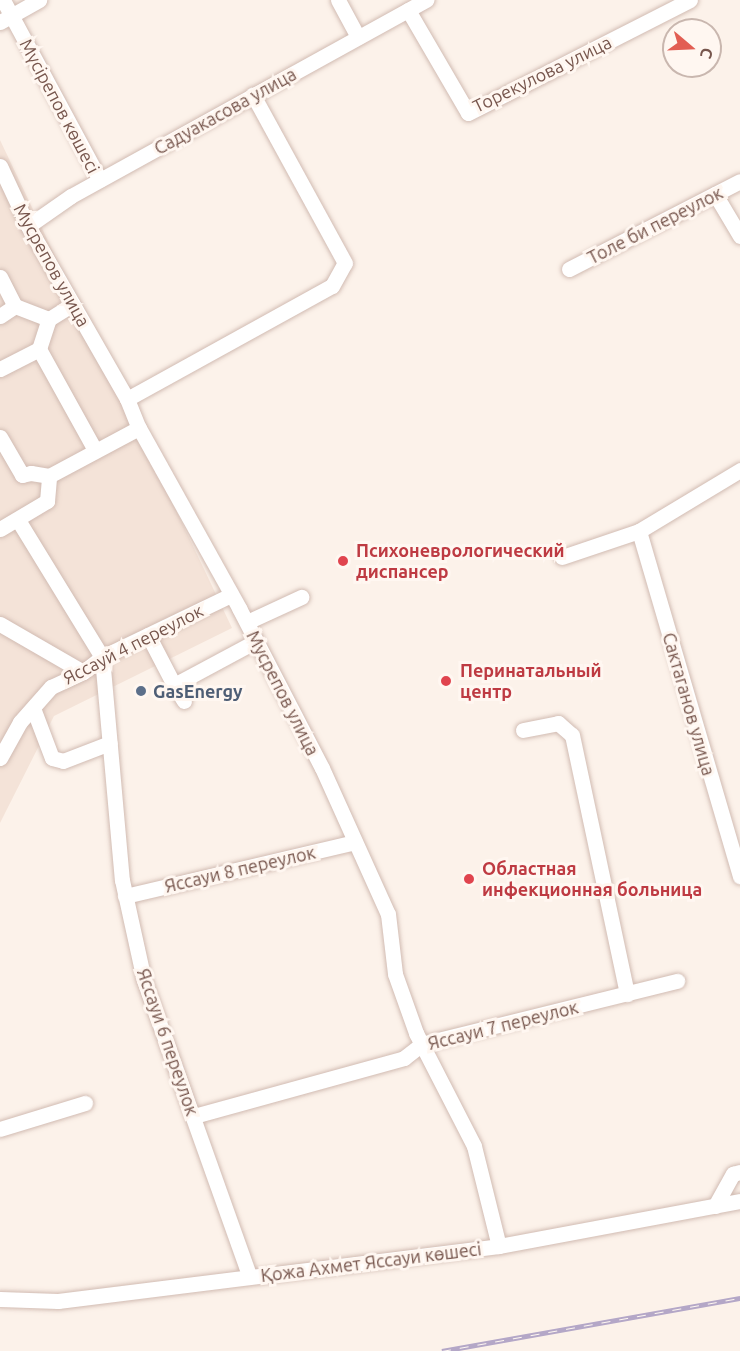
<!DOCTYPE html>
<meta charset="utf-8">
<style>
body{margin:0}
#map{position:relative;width:740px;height:1351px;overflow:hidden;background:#fcf2ea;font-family:Ubuntu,sans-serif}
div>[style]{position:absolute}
.residential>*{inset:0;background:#f4e3d8}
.roads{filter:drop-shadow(0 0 2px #d1bbb2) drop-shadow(0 0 2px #d1bbb2)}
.minor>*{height:15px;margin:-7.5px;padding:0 7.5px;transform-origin:7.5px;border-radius:7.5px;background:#fff}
.rail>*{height:5px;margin-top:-2.5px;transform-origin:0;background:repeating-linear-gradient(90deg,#fff7f1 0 9px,#b4a7c7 0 18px);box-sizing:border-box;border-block:2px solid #b4a7c7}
.dots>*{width:16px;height:16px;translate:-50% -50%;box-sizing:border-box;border:3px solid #fff7f1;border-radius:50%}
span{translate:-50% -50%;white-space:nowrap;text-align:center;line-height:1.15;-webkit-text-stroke:6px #fff7f1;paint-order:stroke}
.street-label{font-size:18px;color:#77564d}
.health-label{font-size:18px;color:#be3a42;font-weight:700}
.left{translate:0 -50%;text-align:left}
.service-label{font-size:18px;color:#4e5e75;font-weight:700}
.north{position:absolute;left:662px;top:18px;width:60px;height:60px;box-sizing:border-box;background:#fff7f1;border:2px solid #c9b7af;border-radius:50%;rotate:109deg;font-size:16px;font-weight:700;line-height:24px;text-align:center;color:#77564d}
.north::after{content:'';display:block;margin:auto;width:21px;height:27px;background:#e25e53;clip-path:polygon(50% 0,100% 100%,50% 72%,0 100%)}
</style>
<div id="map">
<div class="residential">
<div style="clip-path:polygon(0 140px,232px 628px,54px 716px,0 823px)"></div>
</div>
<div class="roads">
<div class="minor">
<div style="left:3px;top:0;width:204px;rotate:61.7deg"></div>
<div style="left:338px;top:0;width:42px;rotate:61.6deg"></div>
<div style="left:408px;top:10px;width:119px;rotate:59.8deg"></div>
<div style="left:468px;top:113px;width:249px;rotate:-27deg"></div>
<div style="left:0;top:22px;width:45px;rotate:-29.4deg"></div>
<div style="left:0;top:166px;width:66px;rotate:65deg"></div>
<div style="left:28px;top:226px;width:199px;rotate:60.2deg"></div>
<div style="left:127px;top:399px;width:31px;rotate:68deg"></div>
<div style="left:139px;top:428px;width:206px;rotate:60.9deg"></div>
<div style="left:239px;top:608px;width:180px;rotate:62.6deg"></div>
<div style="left:322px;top:768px;width:160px;rotate:65.7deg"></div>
<div style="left:388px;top:914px;width:60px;rotate:83.3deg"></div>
<div style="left:395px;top:974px;width:63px;rotate:70.4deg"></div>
<div style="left:416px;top:1033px;width:127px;rotate:62.8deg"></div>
<div style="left:474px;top:1146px;width:103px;rotate:76deg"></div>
<div style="left:715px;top:194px;width:49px;rotate:59.2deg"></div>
<div style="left:28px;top:226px;width:52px;rotate:-34.9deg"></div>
<div style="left:71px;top:196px;width:406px;rotate:-28.9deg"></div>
<div style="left:569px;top:269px;width:192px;rotate:-27.2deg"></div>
<div style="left:0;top:277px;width:33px;rotate:63deg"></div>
<div style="left:0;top:316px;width:18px;rotate:-34deg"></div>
<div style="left:15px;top:306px;width:36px;rotate:21deg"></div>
<div style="left:39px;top:349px;width:115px;rotate:61deg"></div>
<div style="left:0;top:369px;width:44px;rotate:-27.1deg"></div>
<div style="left:39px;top:349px;width:32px;rotate:-72deg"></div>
<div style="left:49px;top:319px;width:28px;rotate:-32deg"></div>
<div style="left:127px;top:399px;width:234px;rotate:-28.9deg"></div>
<div style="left:332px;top:286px;width:26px;rotate:-61deg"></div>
<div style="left:345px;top:263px;width:192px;rotate:-118.7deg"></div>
<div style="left:0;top:437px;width:44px;rotate:59.9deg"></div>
<div style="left:22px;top:475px;width:9px;rotate:-13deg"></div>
<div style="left:31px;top:473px;width:18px;rotate:9deg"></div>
<div style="left:18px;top:520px;width:161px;rotate:58.5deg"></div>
<div style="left:102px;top:657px;width:224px;rotate:84.9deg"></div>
<div style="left:122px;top:880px;width:102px;rotate:77.6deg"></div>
<div style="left:144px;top:980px;width:315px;rotate:70.4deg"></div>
<div style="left:0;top:529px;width:55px;rotate:-30.8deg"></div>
<div style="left:47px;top:501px;width:25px;rotate:-85deg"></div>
<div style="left:49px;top:476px;width:102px;rotate:-28.1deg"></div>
<div style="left:639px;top:531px;width:360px;rotate:73.7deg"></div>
<div style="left:562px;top:557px;width:81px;rotate:-18.7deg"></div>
<div style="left:639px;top:531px;width:118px;rotate:-31.1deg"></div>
<div style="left:247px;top:622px;width:60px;rotate:-24.8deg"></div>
<div style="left:0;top:624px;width:96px;rotate:30deg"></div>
<div style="left:148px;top:635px;width:56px;rotate:62.5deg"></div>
<div style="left:184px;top:701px;width:19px;rotate:-122deg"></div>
<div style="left:174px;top:685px;width:93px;rotate:-28.2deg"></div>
<div style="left:33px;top:708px;width:53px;rotate:69.2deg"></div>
<div style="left:52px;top:758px;width:11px;rotate:15deg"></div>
<div style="left:63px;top:761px;width:50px;rotate:-21deg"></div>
<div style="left:523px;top:730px;width:36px;rotate:-11deg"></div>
<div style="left:558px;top:723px;width:18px;rotate:41deg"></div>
<div style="left:572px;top:735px;width:265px;rotate:78deg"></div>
<div style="left:0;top:758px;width:41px;rotate:-60.9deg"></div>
<div style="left:20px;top:722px;width:47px;rotate:-48.5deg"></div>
<div style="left:51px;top:687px;width:35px;rotate:-25deg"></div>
<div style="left:83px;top:672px;width:24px;rotate:-38deg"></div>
<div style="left:102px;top:657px;width:143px;rotate:-25.7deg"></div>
<div style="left:125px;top:896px;width:236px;rotate:-13.2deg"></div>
<div style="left:194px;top:1116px;width:218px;rotate:-15.4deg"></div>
<div style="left:404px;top:1058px;width:23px;rotate:-38deg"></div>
<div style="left:422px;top:1044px;width:263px;rotate:-13.9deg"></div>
<div style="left:0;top:1129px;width:89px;rotate:-17deg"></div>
<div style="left:715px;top:1206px;width:37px;rotate:-61deg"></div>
<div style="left:733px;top:1174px;width:7px;rotate:-16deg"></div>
<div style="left:0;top:1299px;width:58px;rotate:2deg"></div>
<div style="left:58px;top:1301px;width:444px;rotate:-7.1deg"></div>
<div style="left:499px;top:1246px;width:245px;rotate:-10.6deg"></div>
</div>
</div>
<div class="rail">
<div style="left:442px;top:1351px;width:303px;rotate:-10.1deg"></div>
</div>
<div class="dots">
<div style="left:343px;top:561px;background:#e0444e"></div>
<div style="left:446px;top:681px;background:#e0444e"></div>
<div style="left:141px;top:691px;background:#5c6f8a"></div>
<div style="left:469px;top:879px;background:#e0444e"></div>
</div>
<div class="street-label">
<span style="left:542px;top:74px;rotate:-26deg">Торекулова улица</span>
<span style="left:60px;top:106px;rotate:62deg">Мүсірепов көшесі</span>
<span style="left:225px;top:111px;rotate:-29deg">Садуакасова улица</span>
<span style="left:655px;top:225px;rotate:-27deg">Толе би переулок</span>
<span style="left:52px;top:265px;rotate:61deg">Мусрепов улица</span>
<span style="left:133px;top:644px;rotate:-27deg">Яссауй 4 переулок</span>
<span style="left:283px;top:693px;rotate:63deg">Мусрепов улица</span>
<span style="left:689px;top:704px;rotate:74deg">Сактаганов улица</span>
<span style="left:240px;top:869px;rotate:-13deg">Яссауи 8 переулок</span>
<span style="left:503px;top:1025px;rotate:-14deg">Яссауи 7 переулок</span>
<span style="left:168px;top:1042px;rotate:71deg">Яссауи 6 переулок</span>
<span style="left:371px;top:1262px;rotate:-7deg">Қожа Ахмет Яссауи көшесі</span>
</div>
<div class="health-label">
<span class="left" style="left:356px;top:561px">Психоневрологический<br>диспансер</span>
<span class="left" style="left:460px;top:681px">Перинатальный<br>центр</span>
<span class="left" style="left:482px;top:879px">Областная<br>инфекционная больница</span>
</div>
<div class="service-label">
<span class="left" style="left:153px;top:691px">GasEnergy</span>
</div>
<div class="north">С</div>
</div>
